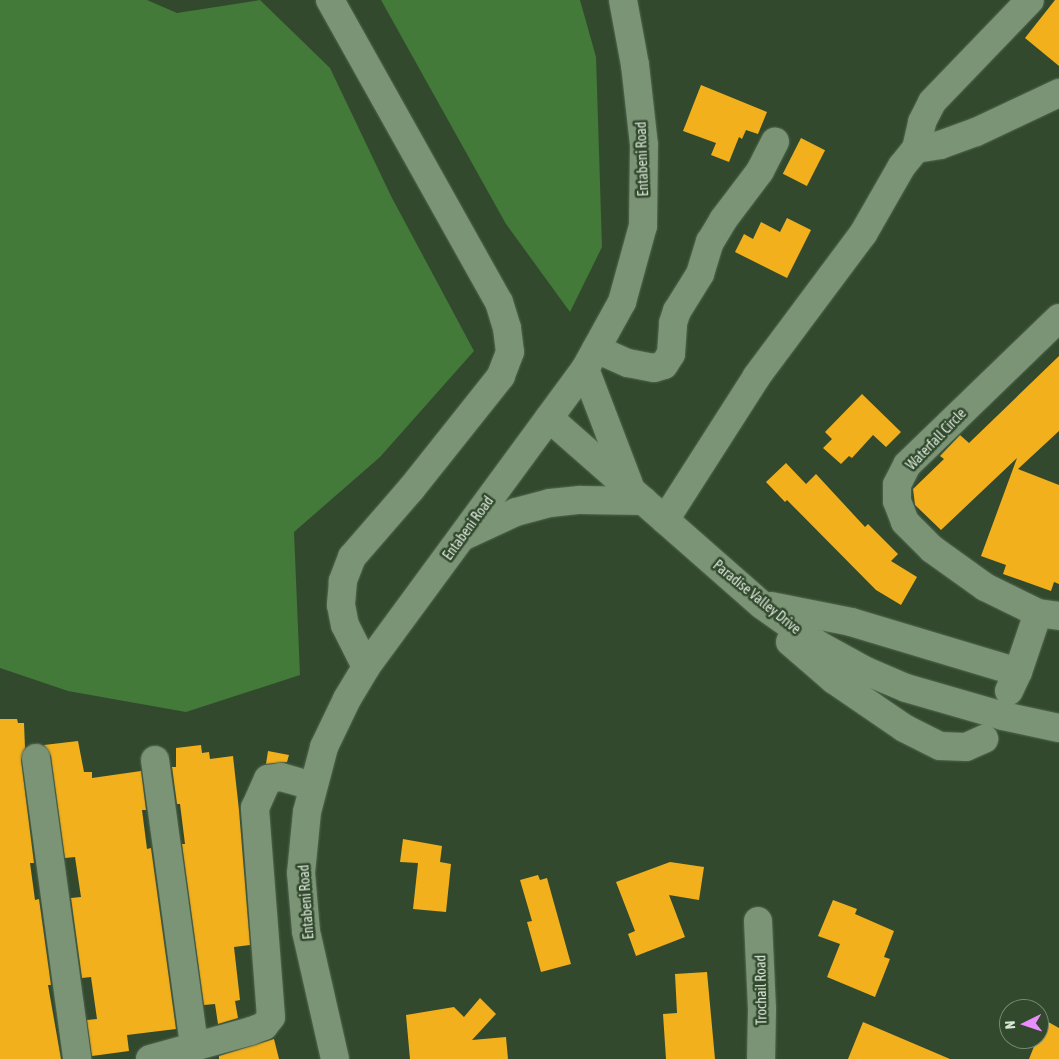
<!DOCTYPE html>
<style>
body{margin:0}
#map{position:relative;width:1059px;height:1059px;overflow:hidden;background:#32492e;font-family:"Asap Condensed",sans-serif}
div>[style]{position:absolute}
.green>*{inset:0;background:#437939}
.building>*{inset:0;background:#f2b01d;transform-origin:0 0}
.roads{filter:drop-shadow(0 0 1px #53664f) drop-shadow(0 0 1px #53664f)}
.minor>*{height:28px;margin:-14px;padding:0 14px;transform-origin:14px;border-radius:14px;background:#7a9475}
span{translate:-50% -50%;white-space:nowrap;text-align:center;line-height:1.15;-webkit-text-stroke:5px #32492e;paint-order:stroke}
.street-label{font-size:14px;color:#d9e7d7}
.north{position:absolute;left:999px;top:999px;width:50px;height:50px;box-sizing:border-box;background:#32492e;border:1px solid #758872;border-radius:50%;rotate:266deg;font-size:14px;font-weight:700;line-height:20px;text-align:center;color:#d9e7d7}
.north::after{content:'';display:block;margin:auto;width:18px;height:22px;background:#ea8dfd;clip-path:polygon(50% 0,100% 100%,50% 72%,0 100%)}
</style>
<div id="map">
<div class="green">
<div style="clip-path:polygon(0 0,147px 0,177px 13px,260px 0,330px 68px,391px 196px,474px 351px,380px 457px,294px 532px,300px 675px,186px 712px,68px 691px,0 668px)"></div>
<div style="clip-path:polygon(381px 0,580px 0,596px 57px,602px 247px,570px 312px,506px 224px)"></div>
</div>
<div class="building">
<div style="clip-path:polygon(1055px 0,1059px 0,1059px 66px,1025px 38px)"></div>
<div style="clip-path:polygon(701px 85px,767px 112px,758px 134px,746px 130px,742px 139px,739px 137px,729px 162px,711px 155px,716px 143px,683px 131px)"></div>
<div style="left:801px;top:138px;width:27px;height:40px;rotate:27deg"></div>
<div style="clip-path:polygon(787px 218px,811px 230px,787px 278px,735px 252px,744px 234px,753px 239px,761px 222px,780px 232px)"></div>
<div style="clip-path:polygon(1059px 356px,1059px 431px,1018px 469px,1059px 485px,1059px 584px,1054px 582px,1051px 591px,1003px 574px,1006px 565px,981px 556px,1017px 458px,941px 530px,915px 505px,913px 489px,944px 459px,940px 456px,960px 435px,969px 443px)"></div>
<div style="clip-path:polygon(862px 394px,901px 432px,886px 447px,873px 435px,852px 458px,849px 456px,841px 464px,823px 448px,832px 439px,825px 432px)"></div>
<div style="clip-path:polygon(786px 463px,806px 484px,816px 474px,865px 527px,868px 524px,898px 554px,891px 561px,917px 577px,901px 605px,876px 590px,787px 500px,785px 502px,766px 482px)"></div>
<div style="clip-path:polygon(0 719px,17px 719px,18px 723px,24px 723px,25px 748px,21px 760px,34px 863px,30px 863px,35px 900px,39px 899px,51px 985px,48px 985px,61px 1059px,0 1059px)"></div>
<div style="clip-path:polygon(78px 741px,84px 772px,92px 772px,92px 778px,141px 771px,146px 810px,142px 810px,147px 849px,151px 848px,176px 1029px,127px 1035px,129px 1051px,92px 1056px,87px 1020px,97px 1019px,91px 977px,82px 978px,71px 898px,81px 897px,75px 857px,65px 858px,51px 756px,44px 745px)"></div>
<div style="clip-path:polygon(201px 745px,202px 753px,209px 752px,210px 759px,233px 756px,239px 810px,250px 945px,234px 947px,240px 1000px,235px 1001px,238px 1018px,218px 1024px,215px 1004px,204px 1005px,182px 844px,185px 844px,180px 804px,177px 804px,172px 767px,176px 767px,176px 748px)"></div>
<div style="clip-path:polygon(268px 751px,289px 755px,287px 762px,266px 764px)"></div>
<div style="clip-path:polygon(403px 839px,442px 846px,440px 862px,451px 864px,446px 912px,413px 909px,418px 863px,400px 862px)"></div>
<div style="clip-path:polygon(670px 862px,704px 867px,699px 900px,669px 895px,685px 937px,636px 956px,628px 934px,635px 931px,616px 882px)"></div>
<div style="clip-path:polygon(538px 875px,540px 880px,547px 878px,571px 964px,541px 972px,527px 922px,532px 921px,520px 880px)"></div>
<div style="clip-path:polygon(833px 900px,857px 909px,855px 914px,894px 931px,884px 957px,890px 959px,875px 997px,827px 977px,840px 944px,818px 936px)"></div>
<div style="clip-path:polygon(707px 972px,715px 1059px,666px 1059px,663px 1014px,677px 1013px,675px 974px)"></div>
<div style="clip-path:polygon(480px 998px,496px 1014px,472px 1040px,506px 1037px,508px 1059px,410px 1059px,406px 1015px,454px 1007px,464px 1017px)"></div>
<div style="clip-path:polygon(1043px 1019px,1059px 1028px,1059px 1059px,1029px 1059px,1035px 1044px,1033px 1043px,1034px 1039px,1039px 1039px,1039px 1029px)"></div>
<div style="clip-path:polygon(863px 1022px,950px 1059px,848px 1059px)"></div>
<div style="clip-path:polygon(274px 1039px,279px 1059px,219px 1059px,219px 1056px)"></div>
</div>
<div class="roads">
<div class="minor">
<div style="left:330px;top:0;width:346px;rotate:60.8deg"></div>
<div style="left:499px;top:302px;width:27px;rotate:73deg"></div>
<div style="left:507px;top:328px;width:24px;rotate:83deg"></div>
<div style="left:510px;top:352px;width:26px;rotate:111deg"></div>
<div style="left:501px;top:376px;width:144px;rotate:128.5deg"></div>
<div style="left:411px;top:489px;width:90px;rotate:130.9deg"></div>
<div style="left:352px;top:557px;width:26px;rotate:111deg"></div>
<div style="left:343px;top:581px;width:24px;rotate:95deg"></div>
<div style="left:341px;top:605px;width:20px;rotate:79deg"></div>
<div style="left:345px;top:625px;width:47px;rotate:63.4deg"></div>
<div style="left:916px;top:149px;width:28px;rotate:-77deg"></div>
<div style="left:922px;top:122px;width:22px;rotate:-63deg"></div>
<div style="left:932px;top:102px;width:141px;rotate:-46.1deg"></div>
<div style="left:1059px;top:318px;width:211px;rotate:136deg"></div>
<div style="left:907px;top:465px;width:22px;rotate:117deg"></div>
<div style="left:897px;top:485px;width:16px;rotate:90deg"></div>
<div style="left:897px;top:501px;width:22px;rotate:69deg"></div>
<div style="left:905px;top:522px;width:38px;rotate:45deg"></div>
<div style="left:932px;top:549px;width:65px;rotate:35.6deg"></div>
<div style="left:985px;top:587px;width:59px;rotate:26.1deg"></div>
<div style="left:1038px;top:613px;width:21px;rotate:8deg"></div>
<div style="left:596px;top:349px;width:35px;rotate:24deg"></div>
<div style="left:628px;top:363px;width:26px;rotate:11deg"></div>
<div style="left:654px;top:368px;width:10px;rotate:-17deg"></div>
<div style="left:664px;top:365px;width:13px;rotate:-58deg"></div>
<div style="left:671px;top:354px;width:31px;rotate:-86deg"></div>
<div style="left:673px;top:323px;width:13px;rotate:-72deg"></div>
<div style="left:677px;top:311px;width:44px;rotate:-58.1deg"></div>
<div style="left:700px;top:274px;width:34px;rotate:-73deg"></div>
<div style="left:710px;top:242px;width:26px;rotate:-59deg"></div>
<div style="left:723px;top:220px;width:61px;rotate:-52.9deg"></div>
<div style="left:760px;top:171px;width:33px;rotate:-63deg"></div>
<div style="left:585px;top:369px;width:123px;rotate:69.1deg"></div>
<div style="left:549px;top:418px;width:283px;rotate:41.3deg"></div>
<div style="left:762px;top:605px;width:67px;rotate:35.3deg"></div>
<div style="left:817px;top:644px;width:56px;rotate:28.9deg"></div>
<div style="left:866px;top:671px;width:43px;rotate:23deg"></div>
<div style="left:906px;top:688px;width:101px;rotate:16.1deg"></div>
<div style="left:1003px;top:716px;width:57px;rotate:12.1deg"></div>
<div style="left:665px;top:520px;width:171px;rotate:-57.4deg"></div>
<div style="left:757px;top:376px;width:177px;rotate:-53.3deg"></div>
<div style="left:863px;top:234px;width:78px;rotate:-60.2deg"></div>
<div style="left:902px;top:166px;width:22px;rotate:-51deg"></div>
<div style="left:916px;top:149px;width:24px;rotate:-9deg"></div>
<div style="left:940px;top:145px;width:38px;rotate:-20deg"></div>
<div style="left:976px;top:132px;width:92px;rotate:-25.2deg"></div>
<div style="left:464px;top:536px;width:57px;rotate:-24.8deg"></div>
<div style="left:516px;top:512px;width:35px;rotate:-15deg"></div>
<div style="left:550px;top:503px;width:30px;rotate:-6deg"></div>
<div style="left:580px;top:500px;width:64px;rotate:0.9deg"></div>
<div style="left:771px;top:606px;width:82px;rotate:11.3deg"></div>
<div style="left:851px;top:622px;width:174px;rotate:16.7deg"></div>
<div style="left:790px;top:642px;width:58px;rotate:40.8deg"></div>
<div style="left:834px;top:680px;width:85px;rotate:34.4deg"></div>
<div style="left:904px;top:728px;width:40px;rotate:26.6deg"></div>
<div style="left:940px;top:746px;width:26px;rotate:2deg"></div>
<div style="left:966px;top:747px;width:20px;rotate:-24deg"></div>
<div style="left:1009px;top:691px;width:21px;rotate:-65deg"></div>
<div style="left:1018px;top:672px;width:62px;rotate:-71.3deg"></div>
<div style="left:36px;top:758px;width:304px;rotate:82.2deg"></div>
<div style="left:155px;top:760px;width:289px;rotate:82.2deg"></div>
<div style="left:758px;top:921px;width:88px;rotate:87.4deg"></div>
<div style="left:762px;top:1009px;width:50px;rotate:91.1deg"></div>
<div style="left:150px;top:1059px;width:105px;rotate:-15.5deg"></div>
<div style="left:251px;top:1031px;width:14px;rotate:-21deg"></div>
<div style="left:264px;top:1026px;width:11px;rotate:-52deg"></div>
<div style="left:271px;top:1017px;width:210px;rotate:-94.4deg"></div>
<div style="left:255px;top:808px;width:32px;rotate:-66deg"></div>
<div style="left:268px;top:779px;width:13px;rotate:-9deg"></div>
<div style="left:281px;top:777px;width:33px;rotate:16deg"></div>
<div style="left:335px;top:1059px;width:131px;rotate:-102.8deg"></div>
<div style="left:306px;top:931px;width:58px;rotate:-94.9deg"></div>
<div style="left:301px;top:873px;width:61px;rotate:-84.4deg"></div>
<div style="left:307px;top:812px;width:67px;rotate:-75.3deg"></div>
<div style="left:324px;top:747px;width:53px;rotate:-64.4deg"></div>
<div style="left:347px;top:699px;width:37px;rotate:-59deg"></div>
<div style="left:366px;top:667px;width:370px;rotate:-53.7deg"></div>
<div style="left:585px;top:369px;width:77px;rotate:-61.1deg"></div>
<div style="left:622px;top:302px;width:79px;rotate:-74.6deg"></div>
<div style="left:643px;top:226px;width:81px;rotate:-89.3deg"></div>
<div style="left:644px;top:145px;width:81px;rotate:-96.4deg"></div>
<div style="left:635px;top:65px;width:66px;rotate:-100.5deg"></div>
</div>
</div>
<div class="street-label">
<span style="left:642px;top:159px;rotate:-92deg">Entabeni Road</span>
<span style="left:936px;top:439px;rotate:-46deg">Waterfall Circle</span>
<span style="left:468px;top:528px;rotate:-54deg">Entabeni Road</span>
<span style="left:757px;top:597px;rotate:39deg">Paradise Valley Drive</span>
<span style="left:306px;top:902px;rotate:-94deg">Entabeni Road</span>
<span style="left:761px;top:990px;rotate:-91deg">Trochail Road</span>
</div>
<div class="north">N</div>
</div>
